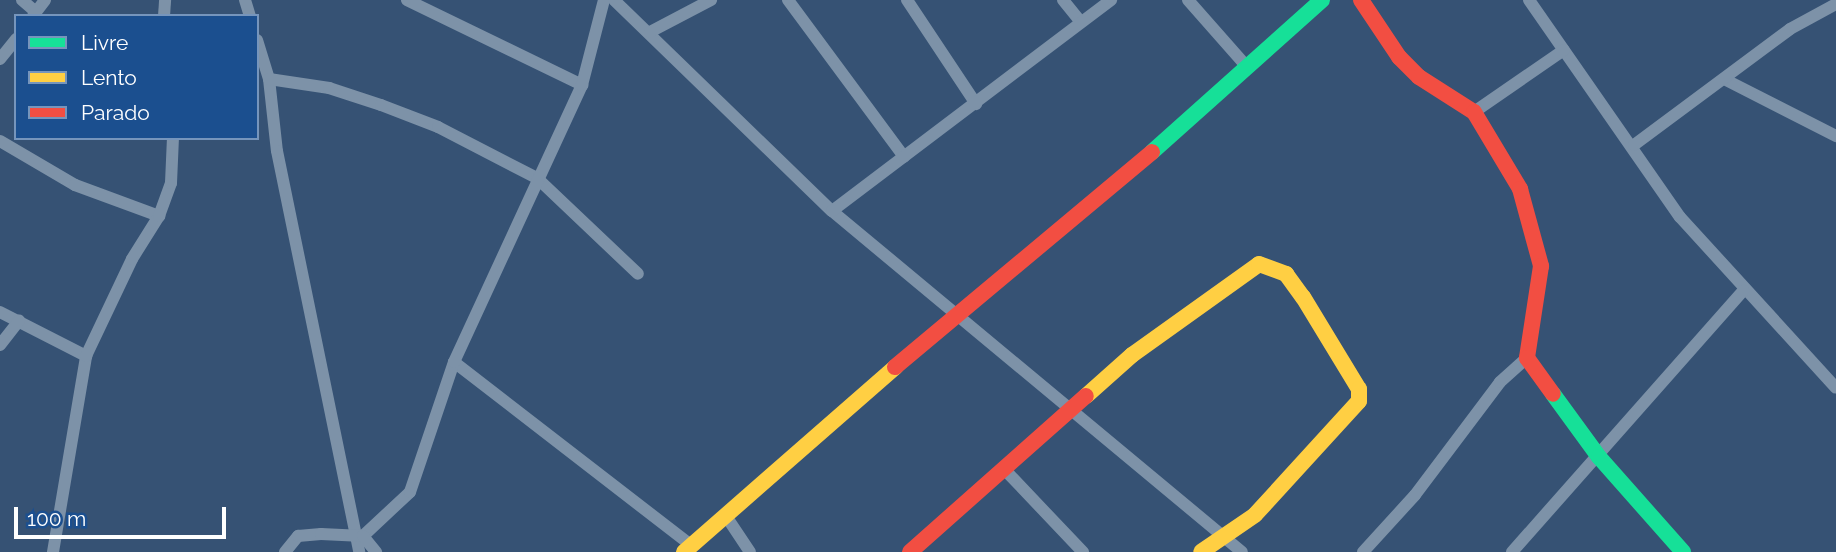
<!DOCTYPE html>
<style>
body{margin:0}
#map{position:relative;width:1836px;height:552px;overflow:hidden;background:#365274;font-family:Raleway,sans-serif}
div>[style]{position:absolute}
.street>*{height:12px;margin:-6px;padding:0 6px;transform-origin:6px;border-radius:6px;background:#7d92a8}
.fast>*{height:16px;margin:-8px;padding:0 8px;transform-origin:8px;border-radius:8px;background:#16e098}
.slow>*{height:16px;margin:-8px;padding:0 8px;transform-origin:8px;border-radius:8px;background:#ffcf43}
.jam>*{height:16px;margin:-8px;padding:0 8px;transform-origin:8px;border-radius:8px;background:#f24e42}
span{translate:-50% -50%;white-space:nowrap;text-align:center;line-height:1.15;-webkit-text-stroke:6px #1b4f8f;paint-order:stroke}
.legend{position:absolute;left:14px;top:14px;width:245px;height:126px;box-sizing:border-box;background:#1b4f8f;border:2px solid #7695bc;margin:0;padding:9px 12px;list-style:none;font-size:21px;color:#fff}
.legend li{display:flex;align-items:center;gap:14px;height:35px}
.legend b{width:35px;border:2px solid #7695bc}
.scale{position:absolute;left:14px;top:507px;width:212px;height:32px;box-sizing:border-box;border:4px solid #fff;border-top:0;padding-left:9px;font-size:21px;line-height:24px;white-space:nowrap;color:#fff;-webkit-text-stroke:5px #1b4f8f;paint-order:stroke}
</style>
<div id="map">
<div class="street">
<div style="left:22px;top:0;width:18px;rotate:41deg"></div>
<div style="left:245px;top:0;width:17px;rotate:73deg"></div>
<div style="left:407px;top:0;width:195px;rotate:25.9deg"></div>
<div style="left:614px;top:0;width:303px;rotate:44.1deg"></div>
<div style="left:832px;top:211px;width:533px;rotate:39.75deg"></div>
<div style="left:788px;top:0;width:195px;rotate:53.5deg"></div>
<div style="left:907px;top:0;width:125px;rotate:56.4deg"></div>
<div style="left:1063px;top:0;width:28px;rotate:51deg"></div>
<div style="left:1188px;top:0;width:89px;rotate:48.6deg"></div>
<div style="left:1529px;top:0;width:264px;rotate:55.2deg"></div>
<div style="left:1680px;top:217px;width:231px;rotate:47.6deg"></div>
<div style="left:33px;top:16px;width:20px;rotate:-53deg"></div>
<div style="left:164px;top:16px;width:16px;rotate:-86deg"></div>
<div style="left:650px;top:32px;width:69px;rotate:-27.7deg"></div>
<div style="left:257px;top:40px;width:41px;rotate:72.9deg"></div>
<div style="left:269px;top:79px;width:72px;rotate:83.7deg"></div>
<div style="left:277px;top:151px;width:409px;rotate:78.4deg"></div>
<div style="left:0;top:59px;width:26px;rotate:-51deg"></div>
<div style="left:269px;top:79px;width:61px;rotate:8.5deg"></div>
<div style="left:329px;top:88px;width:55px;rotate:18.1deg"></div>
<div style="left:381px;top:105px;width:61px;rotate:21.1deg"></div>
<div style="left:438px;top:127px;width:111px;rotate:27.3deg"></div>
<div style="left:537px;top:178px;width:139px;rotate:43.5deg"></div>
<div style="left:1724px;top:79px;width:126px;rotate:27deg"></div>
<div style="left:1474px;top:112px;width:109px;rotate:-34.6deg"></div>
<div style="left:0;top:141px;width:87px;rotate:30.4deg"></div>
<div style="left:75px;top:185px;width:90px;rotate:20.3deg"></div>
<div style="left:1634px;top:145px;width:194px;rotate:-36.6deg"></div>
<div style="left:1790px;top:29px;width:52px;rotate:-28.5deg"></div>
<div style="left:832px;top:211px;width:350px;rotate:-37.1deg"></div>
<div style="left:0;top:312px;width:97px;rotate:27.1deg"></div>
<div style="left:0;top:345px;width:31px;rotate:-52deg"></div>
<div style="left:454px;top:362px;width:301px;rotate:37.7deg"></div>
<div style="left:1006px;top:471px;width:112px;rotate:46.5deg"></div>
<div style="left:726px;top:516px;width:43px;rotate:56.3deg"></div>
<div style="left:363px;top:536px;width:64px;rotate:-43.1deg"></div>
<div style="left:410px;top:492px;width:137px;rotate:-71.3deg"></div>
<div style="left:454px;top:362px;width:305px;rotate:-65.2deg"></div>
<div style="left:582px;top:85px;width:88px;rotate:-75.5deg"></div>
<div style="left:53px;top:552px;width:199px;rotate:-80.4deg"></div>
<div style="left:86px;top:356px;width:107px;rotate:-64.6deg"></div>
<div style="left:132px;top:259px;width:51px;rotate:-57.9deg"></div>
<div style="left:159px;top:216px;width:35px;rotate:-70deg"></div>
<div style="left:171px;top:183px;width:45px;rotate:-87.5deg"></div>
<div style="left:285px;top:552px;width:21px;rotate:-51deg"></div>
<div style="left:298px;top:536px;width:23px;rotate:-5deg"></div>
<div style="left:321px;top:534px;width:42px;rotate:2.7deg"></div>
<div style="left:363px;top:536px;width:21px;rotate:51deg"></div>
<div style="left:1363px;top:552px;width:77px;rotate:-47.6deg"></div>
<div style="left:1415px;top:495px;width:141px;rotate:-53deg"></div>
<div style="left:1500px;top:382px;width:36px;rotate:-42deg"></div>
<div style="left:1512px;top:552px;width:349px;rotate:-48.5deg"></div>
</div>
<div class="fast">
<div style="left:1152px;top:152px;width:228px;rotate:-41.8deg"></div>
<div style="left:1553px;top:394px;width:78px;rotate:53.9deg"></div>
<div style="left:1599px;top:457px;width:127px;rotate:48.5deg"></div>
</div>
<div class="slow">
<div style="left:1086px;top:396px;width:62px;rotate:-41.7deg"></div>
<div style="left:1132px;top:355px;width:156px;rotate:-35.6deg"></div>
<div style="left:1259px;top:264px;width:29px;rotate:20deg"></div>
<div style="left:1286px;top:274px;width:29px;rotate:54deg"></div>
<div style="left:1303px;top:297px;width:108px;rotate:58.7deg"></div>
<div style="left:1359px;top:389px;width:12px;rotate:90deg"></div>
<div style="left:1359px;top:401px;width:154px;rotate:132.4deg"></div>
<div style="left:1255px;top:515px;width:65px;rotate:145.6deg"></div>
<div style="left:684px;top:552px;width:281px;rotate:-41.2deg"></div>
</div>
<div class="jam">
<div style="left:1361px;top:0;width:69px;rotate:56.3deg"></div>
<div style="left:1399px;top:57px;width:28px;rotate:45deg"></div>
<div style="left:1419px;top:77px;width:65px;rotate:32.5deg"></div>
<div style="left:1474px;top:112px;width:90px;rotate:59.1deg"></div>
<div style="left:1520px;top:189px;width:80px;rotate:74.7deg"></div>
<div style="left:1541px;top:266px;width:93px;rotate:98.7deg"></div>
<div style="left:1527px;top:358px;width:44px;rotate:54.2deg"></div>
<div style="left:895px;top:367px;width:335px;rotate:-39.9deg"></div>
<div style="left:910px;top:552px;width:235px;rotate:-41.6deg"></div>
</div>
<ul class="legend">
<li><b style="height:9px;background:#16e098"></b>Livre</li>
<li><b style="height:9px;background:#ffcf43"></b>Lento</li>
<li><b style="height:9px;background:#f24e42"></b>Parado</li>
</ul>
<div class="scale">100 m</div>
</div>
